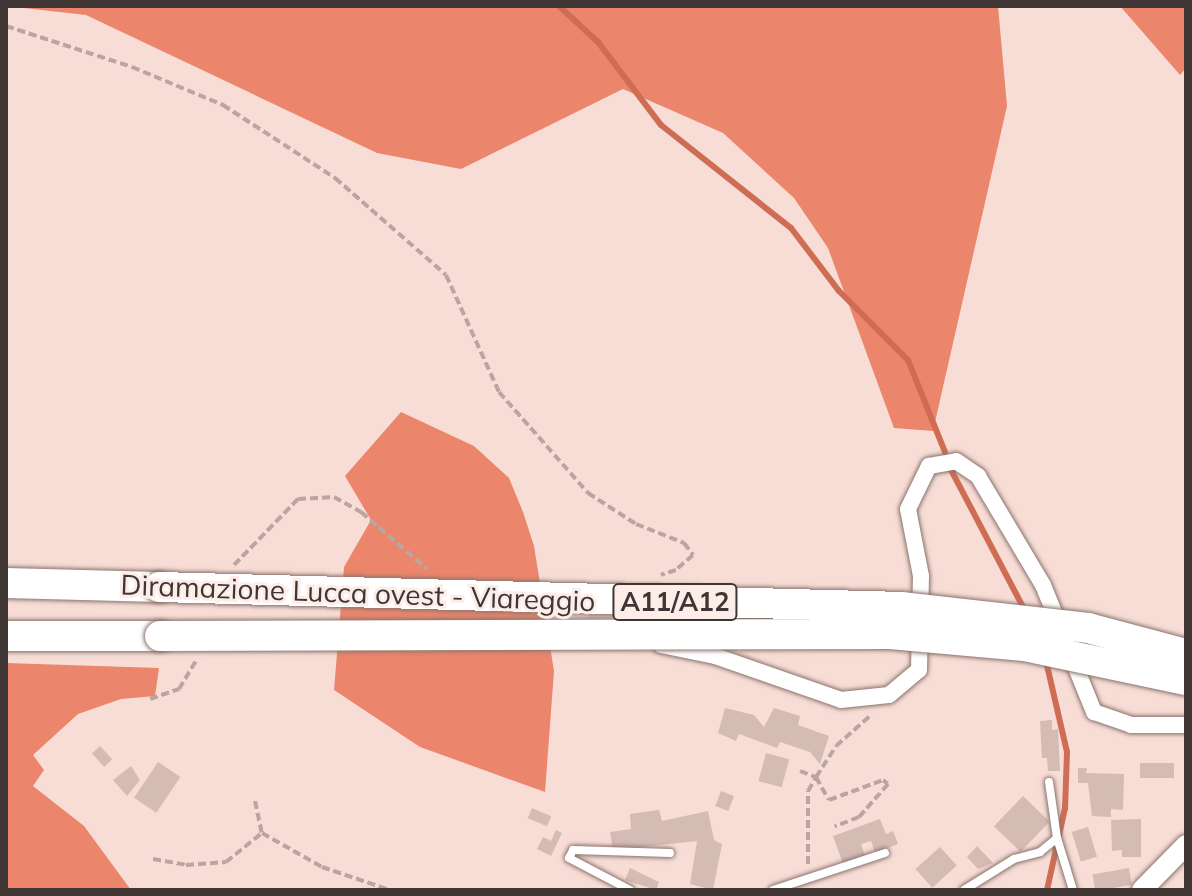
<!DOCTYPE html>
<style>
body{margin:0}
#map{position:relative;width:1192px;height:896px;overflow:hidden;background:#f7ddd6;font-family:Mulish,sans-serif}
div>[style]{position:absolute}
.forest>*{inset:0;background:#eb866c}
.stream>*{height:6px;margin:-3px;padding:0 3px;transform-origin:3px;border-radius:3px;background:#cf6d54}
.building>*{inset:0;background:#d4bbb4;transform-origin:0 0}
.path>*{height:4px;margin-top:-2px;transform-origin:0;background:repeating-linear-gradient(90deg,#baa5a0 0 8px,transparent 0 12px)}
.roads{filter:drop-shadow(0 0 2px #8a736d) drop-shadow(0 0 2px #8a736d)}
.service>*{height:8px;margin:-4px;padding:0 4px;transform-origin:4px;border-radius:4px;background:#fff}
.minor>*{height:16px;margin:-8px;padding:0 8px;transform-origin:8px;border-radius:8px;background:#fff}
.tertiary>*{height:20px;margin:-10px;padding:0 10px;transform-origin:10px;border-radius:10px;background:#fff}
.motorway>*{height:30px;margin:-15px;padding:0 15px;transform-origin:15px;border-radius:15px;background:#fff}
.bridges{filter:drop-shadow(0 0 2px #8a736d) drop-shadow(0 0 2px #8a736d)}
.motorway-bridge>*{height:30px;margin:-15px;padding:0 15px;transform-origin:15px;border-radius:15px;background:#fff}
span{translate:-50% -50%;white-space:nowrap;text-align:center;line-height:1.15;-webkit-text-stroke:6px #fdede8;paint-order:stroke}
.shield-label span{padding:2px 6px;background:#fdede8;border:2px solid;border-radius:6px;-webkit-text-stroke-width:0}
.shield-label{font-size:26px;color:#3f3533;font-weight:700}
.street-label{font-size:28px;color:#3f3533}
.frame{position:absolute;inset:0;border:8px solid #3f3533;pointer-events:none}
</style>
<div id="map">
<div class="forest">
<div style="clip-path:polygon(6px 6px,998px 6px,1007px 106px,933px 431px,894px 428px,828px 248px,794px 198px,723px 133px,623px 89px,461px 169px,377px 153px,86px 15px)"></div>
<div style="clip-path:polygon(1120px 6px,1186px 6px,1186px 68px,1180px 75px)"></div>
<div style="clip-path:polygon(401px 412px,474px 446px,509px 478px,523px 512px,534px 546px,554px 671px,545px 792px,420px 747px,334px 690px,344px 567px,371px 520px,345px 476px)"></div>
<div style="clip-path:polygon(6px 663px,159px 668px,155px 696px,121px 699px,78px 714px,33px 755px,44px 770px,33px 786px,84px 826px,131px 890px,6px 890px)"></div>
</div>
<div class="stream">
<div style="left:559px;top:6px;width:53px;rotate:42.7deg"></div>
<div style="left:598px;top:42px;width:104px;rotate:52.8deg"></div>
<div style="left:661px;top:125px;width:166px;rotate:38.4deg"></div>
<div style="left:791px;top:228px;width:79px;rotate:52.7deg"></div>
<div style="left:839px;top:291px;width:98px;rotate:45deg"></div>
<div style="left:908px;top:360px;width:99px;rotate:68.1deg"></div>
<div style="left:949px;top:466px;width:164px;rotate:62.3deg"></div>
<div style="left:1046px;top:661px;width:93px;rotate:77deg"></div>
<div style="left:1067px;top:752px;width:56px;rotate:92deg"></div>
<div style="left:1065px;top:808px;width:84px;rotate:102.4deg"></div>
</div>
<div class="building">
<div style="clip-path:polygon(725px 708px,754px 715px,764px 727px,774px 708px,800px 716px,798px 725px,829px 736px,820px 764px,810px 752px,780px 742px,777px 748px,739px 734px,736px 741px,718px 733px)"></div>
<div style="clip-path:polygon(1052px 720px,1052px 730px,1058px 729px,1060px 771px,1048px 771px,1047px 758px,1042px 758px,1040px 721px)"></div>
<div style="left:100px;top:746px;width:18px;height:11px;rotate:47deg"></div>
<div style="left:766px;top:753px;width:24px;height:29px;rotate:15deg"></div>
<div style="left:158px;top:762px;width:27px;height:43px;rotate:34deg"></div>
<div style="left:1140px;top:763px;width:34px;height:15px"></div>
<div style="clip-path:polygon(131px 766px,140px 780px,127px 796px,113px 780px)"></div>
<div style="clip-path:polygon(1078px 768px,1087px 768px,1086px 773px,1124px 774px,1123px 810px,1111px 809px,1111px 817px,1092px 816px,1088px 783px,1078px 783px)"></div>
<div style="left:721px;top:791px;width:14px;height:16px;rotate:21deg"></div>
<div style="left:1023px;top:796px;width:37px;height:42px;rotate:44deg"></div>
<div style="left:532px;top:808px;width:21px;height:11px;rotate:23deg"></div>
<div style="clip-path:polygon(659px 810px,662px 821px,708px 811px,714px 840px,722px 844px,713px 890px,690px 884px,697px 841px,613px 850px,610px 832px,631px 829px,630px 814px)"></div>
<div style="clip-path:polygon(880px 819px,886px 834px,893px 831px,898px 844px,875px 853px,871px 841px,861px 844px,865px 856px,843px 864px,833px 836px)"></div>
<div style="clip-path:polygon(1141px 819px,1141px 857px,1122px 857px,1122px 850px,1112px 851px,1111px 820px)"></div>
<div style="left:1088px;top:827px;width:31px;height:17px;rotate:73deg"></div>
<div style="clip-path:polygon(556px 830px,562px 833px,551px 856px,537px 849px,543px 837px,551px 841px)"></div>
<div style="clip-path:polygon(977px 846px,993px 863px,978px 869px,967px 857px)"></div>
<div style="left:940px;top:847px;width:25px;height:33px;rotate:48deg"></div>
<div style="clip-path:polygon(630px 868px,659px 882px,656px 890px,625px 880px)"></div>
<div style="left:1129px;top:868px;width:17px;height:37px;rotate:80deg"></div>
</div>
<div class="path">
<div style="left:6px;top:26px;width:133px;rotate:18deg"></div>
<div style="left:132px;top:67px;width:99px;rotate:22.7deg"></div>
<div style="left:223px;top:105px;width:134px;rotate:33.1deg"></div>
<div style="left:335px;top:178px;width:147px;rotate:41.1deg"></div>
<div style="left:446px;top:275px;width:128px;rotate:65.6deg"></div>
<div style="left:499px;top:392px;width:135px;rotate:48.6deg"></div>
<div style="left:588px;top:493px;width:57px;rotate:32.9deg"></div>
<div style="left:636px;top:524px;width:52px;rotate:21.6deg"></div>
<div style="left:684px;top:543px;width:15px;rotate:53deg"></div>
<div style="left:693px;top:555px;width:23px;rotate:139deg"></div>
<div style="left:676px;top:570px;width:16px;rotate:162deg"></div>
<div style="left:234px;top:565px;width:92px;rotate:-45.9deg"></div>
<div style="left:298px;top:499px;width:36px;rotate:-3deg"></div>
<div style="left:334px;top:497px;width:31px;rotate:29deg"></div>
<div style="left:361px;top:512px;width:87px;rotate:40.8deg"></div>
<div style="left:150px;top:699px;width:31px;rotate:-19deg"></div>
<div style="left:179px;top:689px;width:33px;rotate:-59deg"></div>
<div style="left:800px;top:771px;width:17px;rotate:21deg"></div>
<div style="left:816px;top:777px;width:37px;rotate:-57deg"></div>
<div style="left:836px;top:746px;width:48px;rotate:-41.6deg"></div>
<div style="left:816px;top:777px;width:26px;rotate:61deg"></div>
<div style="left:829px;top:800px;width:58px;rotate:-20.3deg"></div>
<div style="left:883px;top:780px;width:6px;rotate:39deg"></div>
<div style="left:888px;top:784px;width:44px;rotate:131.3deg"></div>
<div style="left:859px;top:817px;width:26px;rotate:159deg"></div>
<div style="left:255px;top:801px;width:33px;rotate:78deg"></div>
<div style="left:153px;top:859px;width:34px;rotate:10deg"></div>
<div style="left:186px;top:865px;width:40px;rotate:-4.3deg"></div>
<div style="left:226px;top:862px;width:46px;rotate:-38.9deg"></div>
<div style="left:262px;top:833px;width:69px;rotate:29.5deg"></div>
<div style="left:322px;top:867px;width:72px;rotate:18.7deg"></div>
<div style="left:808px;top:864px;width:73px;rotate:-90deg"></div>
<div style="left:808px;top:791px;width:16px;rotate:-60deg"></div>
</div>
<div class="roads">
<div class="service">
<div style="left:1049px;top:782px;width:57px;rotate:81.9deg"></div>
<div style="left:1057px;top:838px;width:54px;rotate:72.9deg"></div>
<div style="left:630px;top:890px;width:69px;rotate:-152.3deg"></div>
<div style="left:569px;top:858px;width:9px;rotate:-63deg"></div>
<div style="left:573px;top:850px;width:97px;rotate:1.8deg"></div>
<div style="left:773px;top:890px;width:118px;rotate:-18.3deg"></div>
<div style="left:964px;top:890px;width:59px;rotate:-31.8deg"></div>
<div style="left:1014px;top:859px;width:27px;rotate:-15deg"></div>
<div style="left:1040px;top:852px;width:22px;rotate:-39deg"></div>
</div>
<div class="minor">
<div style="left:661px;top:645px;width:55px;rotate:11.5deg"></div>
<div style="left:715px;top:656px;width:133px;rotate:19.2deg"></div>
<div style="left:841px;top:700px;width:48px;rotate:-5.9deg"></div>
<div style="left:889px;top:695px;width:39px;rotate:-40deg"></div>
<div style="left:919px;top:670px;width:94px;rotate:-88.8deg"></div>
<div style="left:921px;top:576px;width:68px;rotate:-101deg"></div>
<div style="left:908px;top:509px;width:48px;rotate:-64deg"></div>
<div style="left:929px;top:466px;width:27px;rotate:-10deg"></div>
<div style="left:956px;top:461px;width:27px;rotate:34deg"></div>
<div style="left:978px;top:476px;width:127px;rotate:59.2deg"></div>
<div style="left:1043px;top:585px;width:45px;rotate:68deg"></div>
<div style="left:1070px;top:653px;width:64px;rotate:67.9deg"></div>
<div style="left:1094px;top:712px;width:39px;rotate:19deg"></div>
<div style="left:1131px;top:725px;width:55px"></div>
</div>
<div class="tertiary">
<div style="left:1142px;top:890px;width:63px;rotate:-45.6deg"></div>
</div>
<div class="motorway">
<div style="left:6px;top:583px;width:153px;rotate:1.5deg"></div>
<div style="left:6px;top:636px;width:154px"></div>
</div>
</div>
<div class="bridges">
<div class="motorway-bridge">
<div style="left:159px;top:587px;width:742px;rotate:1.54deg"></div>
<div style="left:901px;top:607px;width:188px;rotate:6.4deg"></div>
<div style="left:1088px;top:628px;width:101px;rotate:14.9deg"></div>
<div style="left:160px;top:636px;width:730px;rotate:-0.16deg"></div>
<div style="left:890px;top:634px;width:135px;rotate:5.1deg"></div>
<div style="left:1024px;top:646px;width:166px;rotate:11.9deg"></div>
</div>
</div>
<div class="shield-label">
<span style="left:675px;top:602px">A11/A12</span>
</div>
<div class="street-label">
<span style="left:358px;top:593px;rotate:2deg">Diramazione Lucca ovest - Viareggio</span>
</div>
<div class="frame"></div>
</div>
